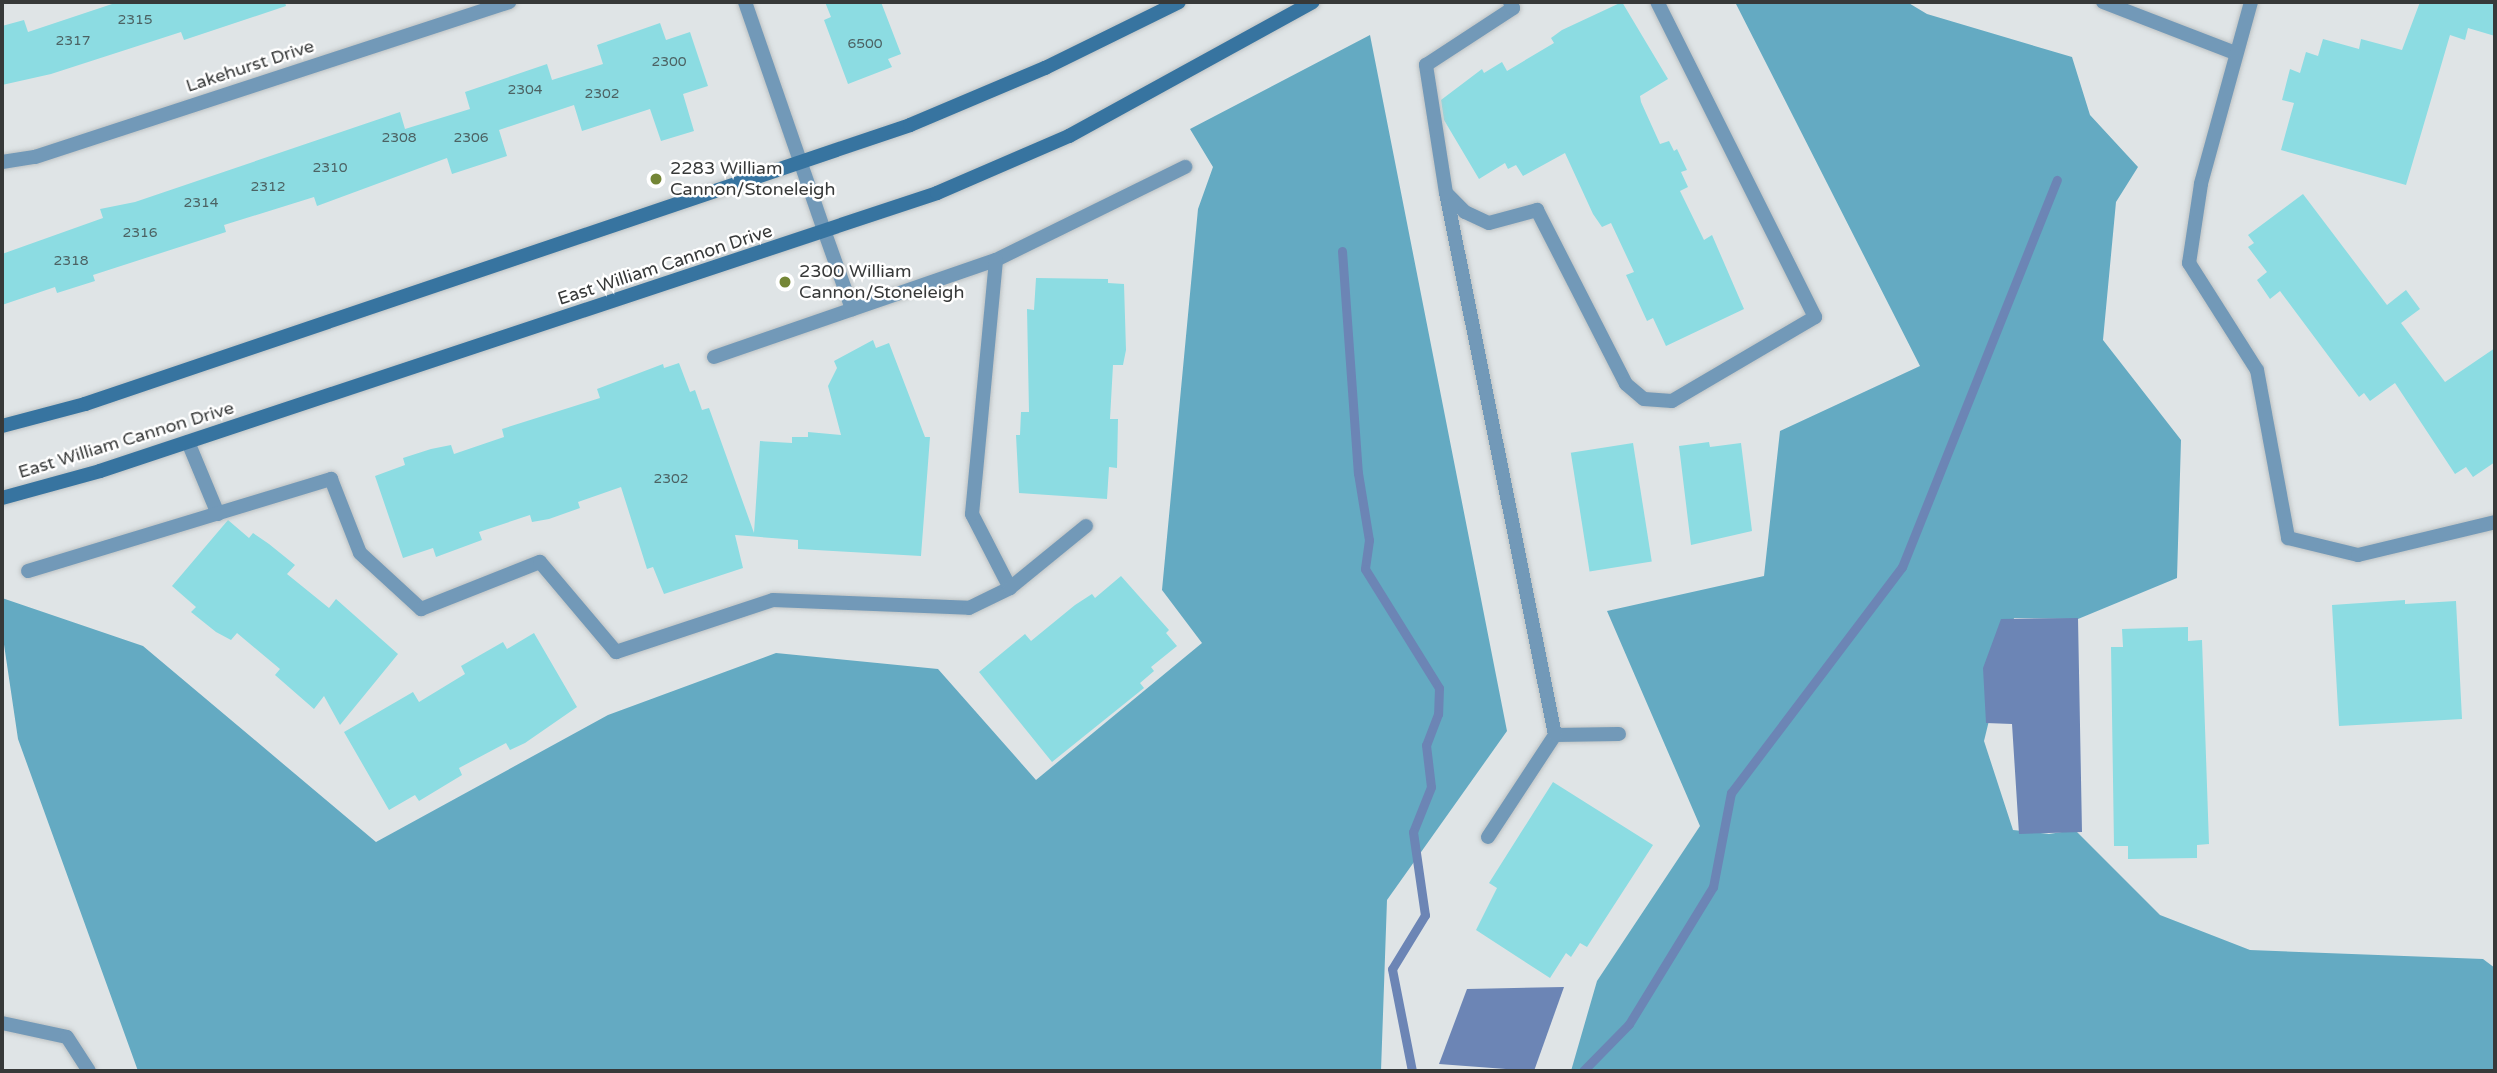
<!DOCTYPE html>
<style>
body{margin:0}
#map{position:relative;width:2497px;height:1073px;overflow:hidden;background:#dfe4e6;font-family:"Varela Round",sans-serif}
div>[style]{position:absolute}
.forest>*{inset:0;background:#64aac2}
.water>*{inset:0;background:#6c85b5}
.stream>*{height:9px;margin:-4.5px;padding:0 4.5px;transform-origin:4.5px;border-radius:4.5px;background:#6c85b5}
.building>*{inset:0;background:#8cdce2;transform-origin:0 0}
.roads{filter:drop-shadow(0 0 2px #bdc2c3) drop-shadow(0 0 2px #bdc2c3)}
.service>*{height:14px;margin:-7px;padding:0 7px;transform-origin:7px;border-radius:7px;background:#7299b8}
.minor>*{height:14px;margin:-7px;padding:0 7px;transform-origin:7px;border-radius:7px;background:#7299b8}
.tertiary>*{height:14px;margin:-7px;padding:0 7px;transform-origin:7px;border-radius:7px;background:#7299b8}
.secondary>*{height:14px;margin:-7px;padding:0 7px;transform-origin:7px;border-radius:7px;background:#3774a0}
.dots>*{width:19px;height:19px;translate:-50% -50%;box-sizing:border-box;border:4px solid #fff;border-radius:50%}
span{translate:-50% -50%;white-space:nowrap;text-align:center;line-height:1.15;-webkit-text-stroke:5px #fff;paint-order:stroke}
.number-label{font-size:14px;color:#4c6263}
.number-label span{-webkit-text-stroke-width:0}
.street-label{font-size:18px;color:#373939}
.poi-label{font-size:18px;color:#373939}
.left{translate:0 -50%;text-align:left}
.frame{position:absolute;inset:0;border:4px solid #373939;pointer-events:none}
</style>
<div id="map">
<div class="forest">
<div style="clip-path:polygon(1735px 2px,1907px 2px,1927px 14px,2072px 57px,2090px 115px,2138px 167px,2116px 202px,2103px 340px,2181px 440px,2177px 578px,2078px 619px,2014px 618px,1984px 741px,2013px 830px,2049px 834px,2075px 830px,2160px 915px,2250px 950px,2483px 959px,2495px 968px,2495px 1071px,1571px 1071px,1597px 981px,1700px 826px,1607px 611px,1764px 576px,1780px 431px,1920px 366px)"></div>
<div style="clip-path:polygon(1370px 35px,1507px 731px,1387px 900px,1381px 1071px,138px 1071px,18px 739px,2px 631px,2px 598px,143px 646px,376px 842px,608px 715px,776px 653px,938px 669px,1036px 780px,1202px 643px,1162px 590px,1198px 209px,1213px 167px,1190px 129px)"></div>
</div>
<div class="water">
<div style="clip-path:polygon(2078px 618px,2082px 832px,2019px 834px,2012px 724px,1986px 723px,1983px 668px,2001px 619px)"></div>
<div style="clip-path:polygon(1564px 987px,1534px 1071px,1439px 1064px,1467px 989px)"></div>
</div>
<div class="stream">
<div style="left:1342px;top:251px;width:223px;rotate:85.9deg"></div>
<div style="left:1358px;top:473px;width:68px;rotate:80.7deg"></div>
<div style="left:1369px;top:540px;width:29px;rotate:98deg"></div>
<div style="left:1365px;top:569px;width:140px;rotate:58.1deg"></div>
<div style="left:1439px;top:688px;width:26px;rotate:92deg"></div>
<div style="left:1438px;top:714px;width:33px;rotate:111deg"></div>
<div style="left:1426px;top:745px;width:42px;rotate:83.2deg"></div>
<div style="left:1431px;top:787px;width:48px;rotate:111.8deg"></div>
<div style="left:1413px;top:832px;width:84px;rotate:81.8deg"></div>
<div style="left:1425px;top:915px;width:63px;rotate:121.4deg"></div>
<div style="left:1392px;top:969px;width:104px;rotate:78.9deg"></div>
<div style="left:1583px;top:1071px;width:66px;rotate:-45.6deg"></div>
<div style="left:1629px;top:1024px;width:161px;rotate:-58.5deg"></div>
<div style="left:1713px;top:887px;width:96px;rotate:-79.2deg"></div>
<div style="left:1731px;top:793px;width:283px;rotate:-52.9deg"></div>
<div style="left:1902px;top:567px;width:417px;rotate:-68.2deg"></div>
</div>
<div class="building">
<div style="clip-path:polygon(118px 2px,285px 2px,286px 6px,184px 40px,181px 32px,51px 74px,2px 85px,2px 26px,24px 20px,28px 32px)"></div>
<div style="clip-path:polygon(825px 2px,881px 2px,901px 54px,888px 59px,892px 67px,848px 84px,824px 20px,831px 17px)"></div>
<div style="clip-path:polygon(1622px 2px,1668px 79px,1640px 96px,1641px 102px,1660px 144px,1669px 141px,1674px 151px,1677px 149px,1687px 170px,1681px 172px,1688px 187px,1680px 191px,1704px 240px,1712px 235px,1744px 309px,1666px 346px,1653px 318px,1647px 321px,1626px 275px,1634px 272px,1611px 223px,1602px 227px,1593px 214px,1565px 153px,1523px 176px,1516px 165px,1508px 169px,1505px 163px,1479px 179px,1444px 120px,1441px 100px,1482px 69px,1484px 73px,1502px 62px,1507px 71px,1554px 43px,1551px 38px,1562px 30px)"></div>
<div style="clip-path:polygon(2420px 2px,2495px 2px,2495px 36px,2468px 28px,2465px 40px,2450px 35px,2406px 185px,2281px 150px,2294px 103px,2282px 100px,2290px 69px,2300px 73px,2306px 52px,2318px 56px,2323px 39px,2359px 49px,2361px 39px,2402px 50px)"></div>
<div style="clip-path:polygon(660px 23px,666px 40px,690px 32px,708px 86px,683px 94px,694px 131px,661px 141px,650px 109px,582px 131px,574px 105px,499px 130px,507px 156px,452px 174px,447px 158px,317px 206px,314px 197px,224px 225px,226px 232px,93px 275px,95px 281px,57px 293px,55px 287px,2px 305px,2px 254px,103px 218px,100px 209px,135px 202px,400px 112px,405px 129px,470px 109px,465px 92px,547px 64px,552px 80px,603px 64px,597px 45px)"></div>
<div style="clip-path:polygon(2303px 194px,2387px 305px,2406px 290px,2420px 309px,2401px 323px,2445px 382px,2495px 348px,2495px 462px,2473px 477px,2466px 467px,2455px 474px,2395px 383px,2370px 401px,2364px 393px,2359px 397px,2280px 291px,2270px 299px,2257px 280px,2267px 272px,2248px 247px,2254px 243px,2248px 235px)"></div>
<div style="clip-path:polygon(1036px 278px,1108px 279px,1108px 283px,1124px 284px,1126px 350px,1123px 365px,1113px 365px,1110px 419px,1118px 419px,1117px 468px,1109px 467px,1107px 499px,1019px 493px,1016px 435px,1020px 435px,1021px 412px,1029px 412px,1027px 309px,1034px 310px)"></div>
<div style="clip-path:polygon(873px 340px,876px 348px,889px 343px,925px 437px,930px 437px,921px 556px,798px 549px,798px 540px,735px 535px,743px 568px,664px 594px,653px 567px,647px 569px,621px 487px,578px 502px,580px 508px,549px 519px,532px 522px,530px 515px,479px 532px,482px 540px,436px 557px,433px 548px,403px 558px,375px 476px,405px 465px,403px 458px,431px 449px,451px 445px,454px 454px,504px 437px,502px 429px,600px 398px,597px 389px,663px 364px,664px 368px,679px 363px,690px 392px,695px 390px,702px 410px,709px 408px,754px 533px,760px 441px,792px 443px,792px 437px,808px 437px,808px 432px,841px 435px,828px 386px,837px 368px,834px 361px)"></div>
<div style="clip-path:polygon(1709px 442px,1710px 447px,1741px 443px,1752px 531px,1691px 545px,1679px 446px)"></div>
<div style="left:1633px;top:443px;width:120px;height:63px;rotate:81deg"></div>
<div style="clip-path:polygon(228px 520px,249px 538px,253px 533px,269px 544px,295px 565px,287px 574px,329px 608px,336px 599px,398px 654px,340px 725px,324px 696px,314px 709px,275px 675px,280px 669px,237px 633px,231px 640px,216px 632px,191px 612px,196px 607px,172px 586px)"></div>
<div style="clip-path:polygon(1121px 576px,1169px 630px,1166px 633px,1177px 646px,1151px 667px,1154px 671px,1140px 683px,1144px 688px,1052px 762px,979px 672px,1025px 634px,1031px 641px,1075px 605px,1092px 594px,1095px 598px)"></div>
<div style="clip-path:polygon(2405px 600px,2405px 604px,2456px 601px,2462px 719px,2339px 726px,2332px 605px)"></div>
<div style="clip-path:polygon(2188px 627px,2188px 641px,2202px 640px,2209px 844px,2197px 845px,2197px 858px,2128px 859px,2128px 846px,2114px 846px,2111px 647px,2123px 647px,2122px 629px)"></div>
<div style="clip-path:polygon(534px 633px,577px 707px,525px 743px,510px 750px,506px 743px,459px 768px,462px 775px,419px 801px,415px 795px,389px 810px,344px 732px,413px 692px,419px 702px,465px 674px,461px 666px,503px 642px,507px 649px)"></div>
<div style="clip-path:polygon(1553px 782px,1653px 845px,1587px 947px,1580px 943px,1571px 957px,1566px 953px,1550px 978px,1476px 930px,1497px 888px,1489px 883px)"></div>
</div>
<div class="roads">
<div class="service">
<div style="left:2103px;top:2px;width:142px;rotate:21.1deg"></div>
<div style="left:2251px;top:2px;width:189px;rotate:105.4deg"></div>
<div style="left:2201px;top:184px;width:80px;rotate:98.6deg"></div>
<div style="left:2189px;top:263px;width:127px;rotate:57.6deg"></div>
<div style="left:2257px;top:370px;width:171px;rotate:79.5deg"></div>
<div style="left:2288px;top:538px;width:72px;rotate:13.7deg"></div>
<div style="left:2358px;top:555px;width:141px;rotate:-13.5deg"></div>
<div style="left:1446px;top:193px;width:27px;rotate:45deg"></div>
<div style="left:1465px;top:212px;width:26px;rotate:25deg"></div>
<div style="left:1489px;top:223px;width:50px;rotate:-15.2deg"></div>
<div style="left:1537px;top:210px;width:195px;rotate:62.9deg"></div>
<div style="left:1626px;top:384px;width:23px;rotate:40deg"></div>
<div style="left:1644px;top:399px;width:28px;rotate:4deg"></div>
<div style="left:1672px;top:401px;width:166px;rotate:-30.4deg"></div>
<div style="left:1815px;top:317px;width:352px;rotate:-116.6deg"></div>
<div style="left:825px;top:233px;width:81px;rotate:70.4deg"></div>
<div style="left:714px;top:357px;width:298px;rotate:-19deg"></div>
<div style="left:996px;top:260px;width:211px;rotate:-26.2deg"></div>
<div style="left:188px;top:442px;width:78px;rotate:67.4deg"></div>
<div style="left:28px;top:571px;width:317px;rotate:-16.9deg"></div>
<div style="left:331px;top:479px;width:79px;rotate:68.6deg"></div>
<div style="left:360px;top:553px;width:83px;rotate:42.6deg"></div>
<div style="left:421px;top:609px;width:128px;rotate:-21.6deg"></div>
<div style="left:540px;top:562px;width:118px;rotate:49.8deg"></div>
<div style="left:616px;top:652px;width:165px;rotate:-18.3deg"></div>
<div style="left:773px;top:600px;width:196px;rotate:2.3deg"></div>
<div style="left:969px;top:608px;width:46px;rotate:-26deg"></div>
<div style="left:1010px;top:588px;width:83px;rotate:-117.2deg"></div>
<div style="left:972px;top:514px;width:255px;rotate:-84.6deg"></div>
<div style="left:1010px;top:588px;width:98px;rotate:-39.2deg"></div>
<div style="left:1555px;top:735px;width:64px;rotate:-0.9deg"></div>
<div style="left:1488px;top:837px;width:122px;rotate:-56.7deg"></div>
<div style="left:1555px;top:735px;width:553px;rotate:-101.37deg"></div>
<div style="left:1446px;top:193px;width:130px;rotate:-98.9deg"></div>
<div style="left:1426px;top:65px;width:104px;rotate:-33.2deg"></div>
<div style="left:1513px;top:8px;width:7px;rotate:-117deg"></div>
<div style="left:2px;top:1023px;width:66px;rotate:12.2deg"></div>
<div style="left:67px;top:1037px;width:40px;rotate:57.1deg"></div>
</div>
<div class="minor">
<div style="left:2px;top:162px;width:33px;rotate:-9deg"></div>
<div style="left:35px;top:157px;width:499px;rotate:-18.1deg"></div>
</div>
<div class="tertiary">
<div style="left:745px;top:2px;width:244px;rotate:70.9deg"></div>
</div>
<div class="secondary">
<div style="left:2px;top:426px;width:86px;rotate:-14.8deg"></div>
<div style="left:85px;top:404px;width:871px;rotate:-18.68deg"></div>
<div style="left:910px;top:125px;width:147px;rotate:-22.9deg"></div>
<div style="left:1045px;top:68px;width:149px;rotate:-26.2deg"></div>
<div style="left:2px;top:498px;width:102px;rotate:-15.4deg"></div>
<div style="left:100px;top:471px;width:882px;rotate:-18.37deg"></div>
<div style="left:937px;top:193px;width:144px;rotate:-23.4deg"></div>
<div style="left:1069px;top:136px;width:278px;rotate:-28.8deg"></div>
</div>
</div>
<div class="dots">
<div style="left:656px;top:179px;background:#748636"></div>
<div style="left:785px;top:282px;background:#748636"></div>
</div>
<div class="number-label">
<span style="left:135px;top:20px">2315</span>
<span style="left:73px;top:41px">2317</span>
<span style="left:865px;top:44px">6500</span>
<span style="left:669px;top:62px">2300</span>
<span style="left:525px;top:90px">2304</span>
<span style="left:602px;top:94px">2302</span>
<span style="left:399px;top:138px">2308</span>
<span style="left:471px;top:138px">2306</span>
<span style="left:330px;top:168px">2310</span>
<span style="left:268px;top:187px">2312</span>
<span style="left:201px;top:203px">2314</span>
<span style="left:140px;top:233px">2316</span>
<span style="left:71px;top:261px">2318</span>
<span style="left:671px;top:479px">2302</span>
</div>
<div class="street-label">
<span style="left:250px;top:66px;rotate:-18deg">Lakehurst Drive</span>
<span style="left:665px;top:265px;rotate:-18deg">East William Cannon Drive</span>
<span style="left:126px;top:440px;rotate:-17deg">East William Cannon Drive</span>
</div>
<div class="poi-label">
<span class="left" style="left:670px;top:179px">2283 William<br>Cannon/Stoneleigh</span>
<span class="left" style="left:799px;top:282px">2300 William<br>Cannon/Stoneleigh</span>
</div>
<div class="frame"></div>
</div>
